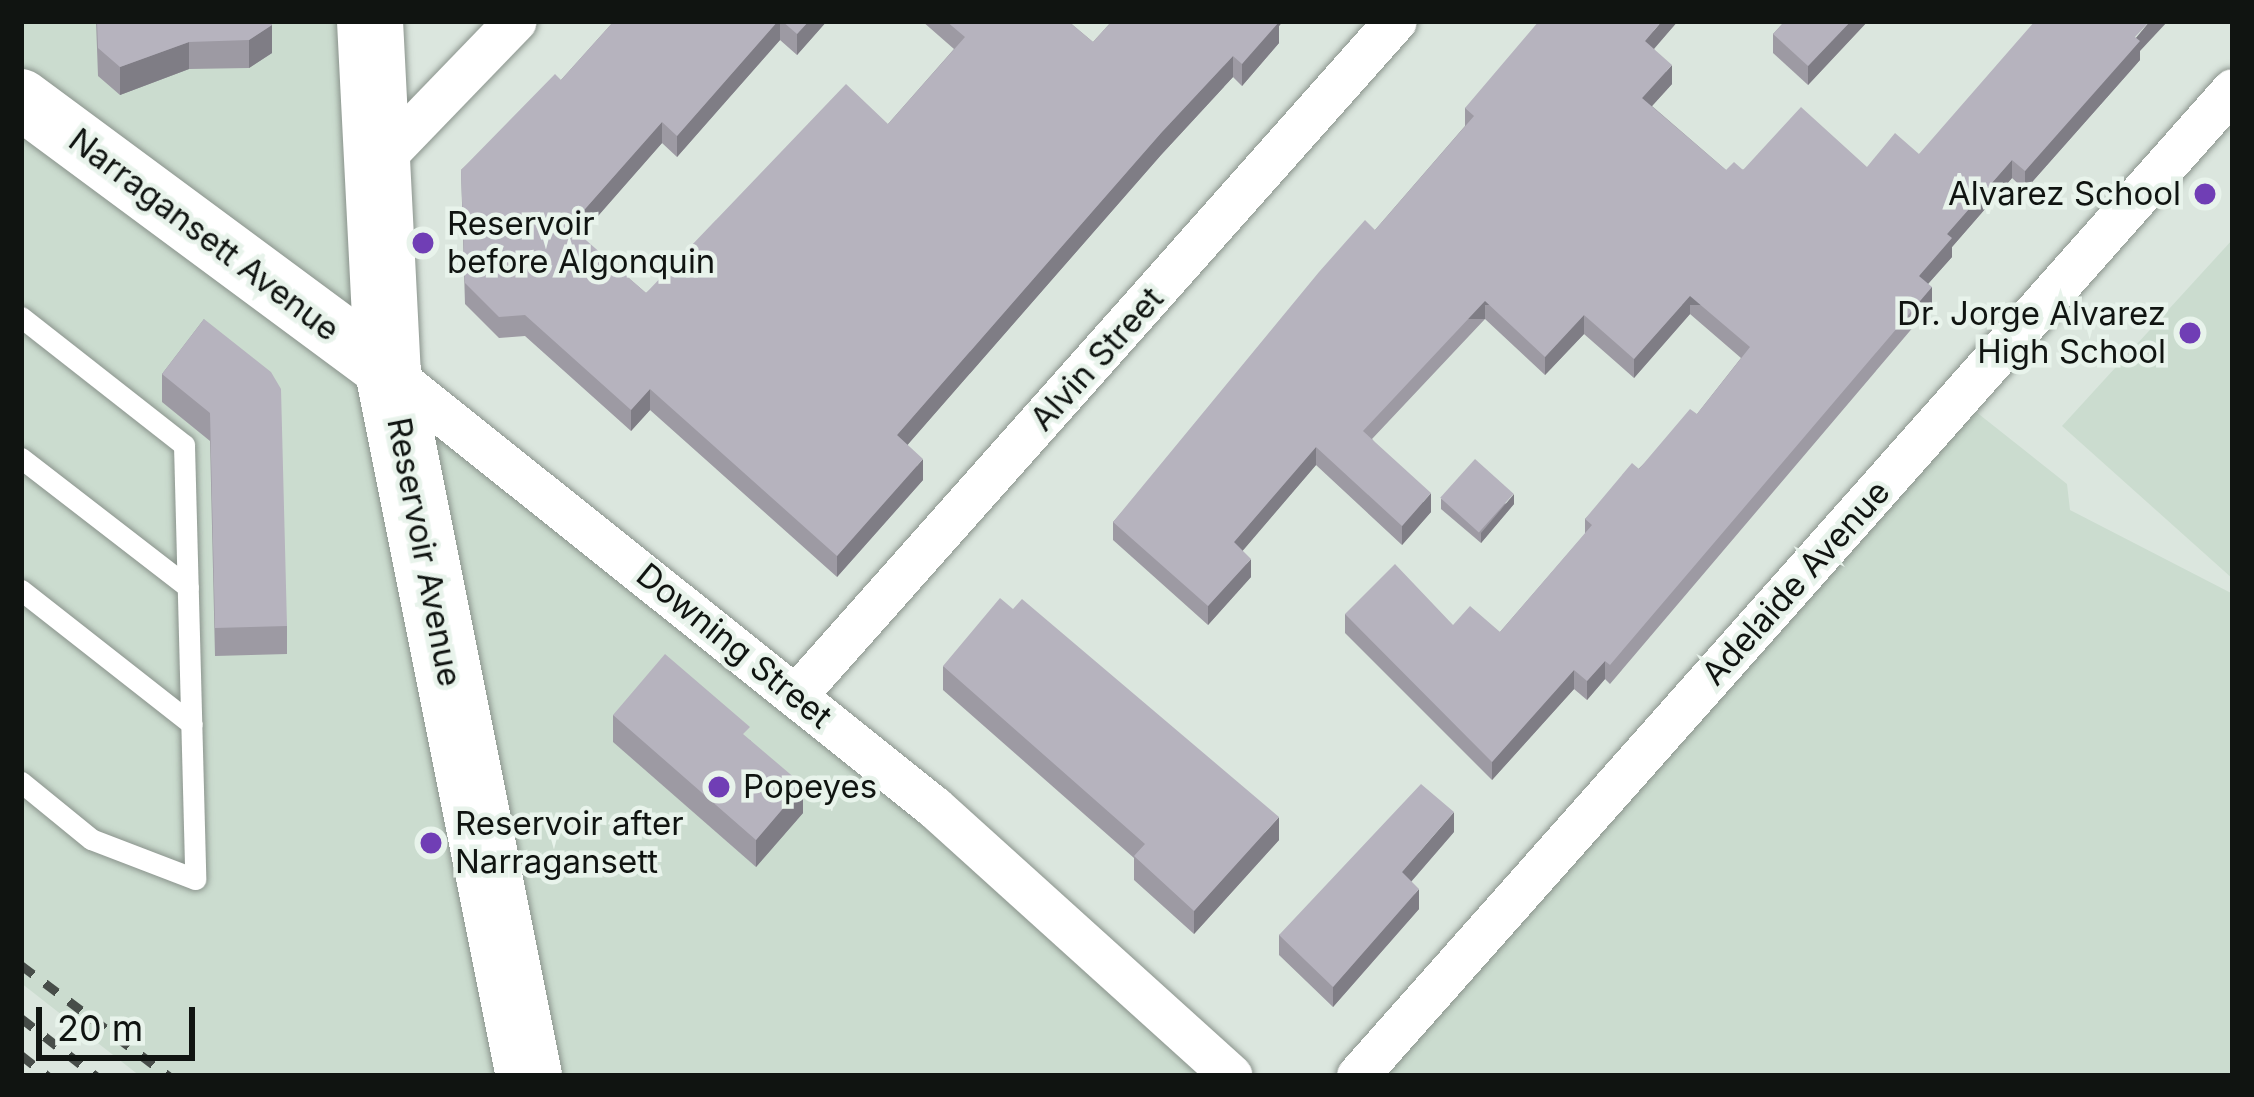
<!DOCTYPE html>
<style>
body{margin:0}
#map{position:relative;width:2254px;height:1097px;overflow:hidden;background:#dbe6de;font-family:Inter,sans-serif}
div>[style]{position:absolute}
.built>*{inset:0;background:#cbdccf}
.roads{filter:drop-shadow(0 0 3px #8a938c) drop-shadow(0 0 3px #8a938c)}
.lane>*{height:21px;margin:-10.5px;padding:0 10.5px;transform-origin:10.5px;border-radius:10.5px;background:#fff}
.street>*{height:42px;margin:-21px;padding:0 21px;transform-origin:21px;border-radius:21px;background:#fff}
.secondary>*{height:60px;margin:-30px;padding:0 30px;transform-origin:30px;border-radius:30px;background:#fff}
.primary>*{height:66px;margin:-33px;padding:0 33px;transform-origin:33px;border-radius:33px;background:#fff}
.rail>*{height:9px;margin-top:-4.5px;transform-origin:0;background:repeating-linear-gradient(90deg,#474d49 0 15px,transparent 0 30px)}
.wall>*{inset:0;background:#9d9aa3}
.shaded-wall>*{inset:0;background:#7f7d85;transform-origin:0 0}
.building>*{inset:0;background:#b6b3be;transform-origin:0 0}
.dots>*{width:33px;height:33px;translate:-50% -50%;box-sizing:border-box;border:6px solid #e8f3eb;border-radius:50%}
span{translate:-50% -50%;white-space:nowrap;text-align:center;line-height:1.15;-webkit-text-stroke:9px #e8f3eb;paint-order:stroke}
.poi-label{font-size:33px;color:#101411}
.right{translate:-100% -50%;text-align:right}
.left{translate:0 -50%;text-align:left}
.street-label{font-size:33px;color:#101411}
.frame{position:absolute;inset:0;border:24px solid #101411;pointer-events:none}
.scale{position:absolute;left:36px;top:1007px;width:159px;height:54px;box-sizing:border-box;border:6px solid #101411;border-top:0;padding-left:15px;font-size:36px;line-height:42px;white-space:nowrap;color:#101411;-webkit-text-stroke:9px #e8f3eb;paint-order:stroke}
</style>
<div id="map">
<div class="built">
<div style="clip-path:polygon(21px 21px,355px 21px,380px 348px,1223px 1076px,140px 1076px,21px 983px)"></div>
<div style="clip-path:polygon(2233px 239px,2233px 579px,2062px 426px)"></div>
<div style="clip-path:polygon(1961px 400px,2067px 484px,2070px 510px,2233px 594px,2233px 1076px,1361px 1076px)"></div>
</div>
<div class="roads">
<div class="lane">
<div style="left:21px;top:317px;width:207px;rotate:38.1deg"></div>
<div style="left:184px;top:445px;width:434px;rotate:88.5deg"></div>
<div style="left:195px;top:879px;width:111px;rotate:-159deg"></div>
<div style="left:91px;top:839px;width:90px;rotate:-140.8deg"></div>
<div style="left:21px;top:458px;width:211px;rotate:37.7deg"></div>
<div style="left:21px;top:590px;width:217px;rotate:38.1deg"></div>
</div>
<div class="street">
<div style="left:374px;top:168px;width:204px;rotate:-46deg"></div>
<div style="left:388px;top:371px;width:699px;rotate:38.61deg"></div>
<div style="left:934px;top:807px;width:401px;rotate:42.1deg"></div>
<div style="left:796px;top:696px;width:903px;rotate:-48.37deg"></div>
<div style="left:1358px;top:1076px;width:1318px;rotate:-48.41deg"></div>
</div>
<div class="secondary">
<div style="left:21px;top:99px;width:457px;rotate:36.5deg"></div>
</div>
<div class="primary">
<div style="left:370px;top:21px;width:350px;rotate:87.1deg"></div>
<div style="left:388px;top:371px;width:719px;rotate:78.69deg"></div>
</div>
</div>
<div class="rail">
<div style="left:21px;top:965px;width:185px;rotate:36.9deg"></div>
<div style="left:21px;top:1018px;width:95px;rotate:37.7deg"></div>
<div style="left:21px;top:1055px;width:34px;rotate:38deg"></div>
</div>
<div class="wall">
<div style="clip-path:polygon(96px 21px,272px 21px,272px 53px,249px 68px,189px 69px,120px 95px,98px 76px)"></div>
<div style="clip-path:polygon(614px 21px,827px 21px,797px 55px,780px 40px,677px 157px,662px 143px,580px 236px,646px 293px,888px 124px,954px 49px,922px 21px,1068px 21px,1093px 42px,1112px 21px,1283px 21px,1279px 26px,1279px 43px,1242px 86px,1233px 77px,1161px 155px,907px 445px,923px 480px,837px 577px,650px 410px,631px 431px,525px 336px,499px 338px,465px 304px,461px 170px,561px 80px)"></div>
<div style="clip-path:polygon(1678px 21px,1654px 49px,1672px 84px,1652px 106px,1726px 170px,1867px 167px,1919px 154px,2140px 51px,2140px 60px,2025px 190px,2012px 178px,1952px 247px,1952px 257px,1928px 284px,1932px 305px,1610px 684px,1605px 679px,1587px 700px,1574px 689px,1492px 780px,1345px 633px,1345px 614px,1453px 625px,1500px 632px,1585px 534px,1585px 519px,1697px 414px,1741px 358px,1690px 314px,1634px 378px,1584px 334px,1545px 375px,1485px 319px,1372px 439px,1431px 512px,1402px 545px,1316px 465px,1242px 551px,1251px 577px,1208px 625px,1113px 540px,1113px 522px,1375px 230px,1465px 126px,1465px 108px)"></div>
<div style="clip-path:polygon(1785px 21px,1868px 21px,1808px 85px,1773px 53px,1773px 34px)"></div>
<div style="clip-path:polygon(204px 319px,287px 626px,287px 654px,215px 656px,210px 441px,162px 402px,162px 374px)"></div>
<div style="clip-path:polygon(1441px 499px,1514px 504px,1481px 543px,1441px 509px)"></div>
<div style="clip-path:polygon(943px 666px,1279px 840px,1194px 934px,1134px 880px,1134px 858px,943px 690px)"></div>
<div style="clip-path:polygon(613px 715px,750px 740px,803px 813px,756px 867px,613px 742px)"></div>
<div style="clip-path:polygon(1454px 832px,1411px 882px,1419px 909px,1333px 1007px,1279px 955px,1279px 935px)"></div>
</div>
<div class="shaded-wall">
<div style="clip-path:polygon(778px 21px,780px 21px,780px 40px,677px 157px,677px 136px)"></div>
<div style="clip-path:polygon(809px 21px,827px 21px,797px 55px,797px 34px)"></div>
<div style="clip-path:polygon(1270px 21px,1283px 21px,1279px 26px,1279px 43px,1242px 86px,1242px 64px)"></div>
<div style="clip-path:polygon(1662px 21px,1678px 21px,1645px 59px,1645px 41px)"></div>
<div style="clip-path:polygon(1851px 21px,1868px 21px,1808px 85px,1808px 66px)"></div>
<div style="clip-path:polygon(2150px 21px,2168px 21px,2140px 51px,2140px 60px,2025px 190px,2025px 171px)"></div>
<div style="clip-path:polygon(272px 25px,272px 53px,249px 68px,249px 40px)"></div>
<div style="clip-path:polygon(189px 42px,189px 69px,120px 95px,120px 67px)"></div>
<div style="clip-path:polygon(1233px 56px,1233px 77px,1161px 155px,897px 457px,897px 435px,1161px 133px)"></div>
<div style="clip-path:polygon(1672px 65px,1672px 84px,1642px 117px,1642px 98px)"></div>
<div style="clip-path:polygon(662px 122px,662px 143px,570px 248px,570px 226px)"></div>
<div style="clip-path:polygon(2012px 160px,2012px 178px,1952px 247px,1952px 257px,1919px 294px,1919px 276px,1947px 234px)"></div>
<div style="left:1932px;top:287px;width:18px;height:497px;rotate:90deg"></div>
<div style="clip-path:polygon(1690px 296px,1690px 314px,1634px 378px,1634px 359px)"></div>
<div style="left:1485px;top:301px;width:18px;height:178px;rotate:90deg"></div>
<div style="clip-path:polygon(1584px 315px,1584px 334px,1545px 375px,1545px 357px)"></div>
<div style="clip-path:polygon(650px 389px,650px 410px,631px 431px,631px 410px)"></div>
<div style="clip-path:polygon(1316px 447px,1316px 465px,1234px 561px,1234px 542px)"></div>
<div style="clip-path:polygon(923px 459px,923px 480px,837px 577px,837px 556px)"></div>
<div style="clip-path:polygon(1431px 493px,1431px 512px,1402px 545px,1402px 526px)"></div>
<div style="clip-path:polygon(1514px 494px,1514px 504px,1481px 543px,1481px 533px)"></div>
<div style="clip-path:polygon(1251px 559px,1251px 577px,1208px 625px,1208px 606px)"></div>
<div style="clip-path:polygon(1605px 661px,1605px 679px,1587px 700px,1587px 681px)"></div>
<div style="clip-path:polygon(1574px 670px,1574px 689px,1492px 780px,1492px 762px)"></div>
<div style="clip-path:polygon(803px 785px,803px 813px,756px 867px,756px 840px)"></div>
<div style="clip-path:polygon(1454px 812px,1454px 832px,1402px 892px,1402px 872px)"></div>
<div style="clip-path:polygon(1279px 817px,1279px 840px,1194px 934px,1194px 911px)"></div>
<div style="clip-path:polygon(1419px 889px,1419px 909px,1333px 1007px,1333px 987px)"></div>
</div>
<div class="building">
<div style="clip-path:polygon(97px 21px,272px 21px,272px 25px,249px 40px,189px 42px,120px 67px,98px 48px)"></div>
<div style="clip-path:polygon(614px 21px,778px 21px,677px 136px,662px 122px,570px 226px,646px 293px,846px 84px,888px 124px,965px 37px,946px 21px,1068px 21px,1093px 42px,1112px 21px,1279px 22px,1242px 64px,1233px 56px,1161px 133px,897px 435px,923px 459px,837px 556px,650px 389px,631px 410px,525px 315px,499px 317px,465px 283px,461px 170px,555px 74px,561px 80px)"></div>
<div style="clip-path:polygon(782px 21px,809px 21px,797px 34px)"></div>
<div style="clip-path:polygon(1539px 21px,1662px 21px,1645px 41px,1672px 65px,1642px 98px,1726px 170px,1734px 162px,1743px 170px,1801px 107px,1867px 167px,1895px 133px,1919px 154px,2035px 21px,2150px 21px,2135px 37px,2140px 41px,2025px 171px,2012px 160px,1947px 234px,1952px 238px,1919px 276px,1932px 287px,1610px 665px,1605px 661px,1587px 681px,1574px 670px,1492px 762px,1345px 614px,1395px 564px,1453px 625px,1470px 606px,1500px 632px,1592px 525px,1585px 519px,1632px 463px,1639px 469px,1690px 409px,1697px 414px,1750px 347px,1690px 296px,1634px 359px,1584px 315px,1545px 357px,1485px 301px,1363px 431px,1431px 493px,1402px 526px,1316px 447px,1234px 542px,1251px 559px,1208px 606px,1113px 522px,1319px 272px,1365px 220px,1375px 230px,1474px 116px,1465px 108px)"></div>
<div style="clip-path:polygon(1785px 21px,1851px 21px,1808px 66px,1773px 34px)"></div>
<div style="clip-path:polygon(204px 319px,271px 372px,281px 389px,287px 626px,215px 628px,210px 413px,162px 374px)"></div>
<div style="left:1475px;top:459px;width:52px;height:52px;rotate:42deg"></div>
<div style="clip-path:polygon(1000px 598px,1013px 609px,1022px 599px,1279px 817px,1194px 911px,1134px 856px,1145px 844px,943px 666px)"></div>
<div style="clip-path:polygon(665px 654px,750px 727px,743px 734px,803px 785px,756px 840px,613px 715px)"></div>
<div style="clip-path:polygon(1421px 784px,1454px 812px,1402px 872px,1419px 889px,1333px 987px,1279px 935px)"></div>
</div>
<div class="dots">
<div style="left:2205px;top:194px;background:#703eb5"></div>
<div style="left:423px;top:243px;background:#703eb5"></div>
<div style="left:2190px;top:333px;background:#703eb5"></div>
<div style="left:719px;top:787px;background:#703eb5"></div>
<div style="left:431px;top:843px;background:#703eb5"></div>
</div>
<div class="poi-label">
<span class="right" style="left:2181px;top:194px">Alvarez School</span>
<span class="left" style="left:447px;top:243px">Reservoir<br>before Algonquin</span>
<span class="right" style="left:2166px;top:333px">Dr. Jorge Alvarez<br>High School</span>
<span class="left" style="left:743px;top:787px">Popeyes</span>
<span class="left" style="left:455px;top:843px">Reservoir after<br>Narragansett</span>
</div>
<div class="street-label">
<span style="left:204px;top:235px;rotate:37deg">Narragansett Avenue</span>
<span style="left:1097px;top:359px;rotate:-48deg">Alvin Street</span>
<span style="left:424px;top:552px;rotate:79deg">Reservoir Avenue</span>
<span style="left:1796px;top:583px;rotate:-48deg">Adelaide Avenue</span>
<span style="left:734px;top:646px;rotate:39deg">Downing Street</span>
</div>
<div class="frame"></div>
<div class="scale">20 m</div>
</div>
